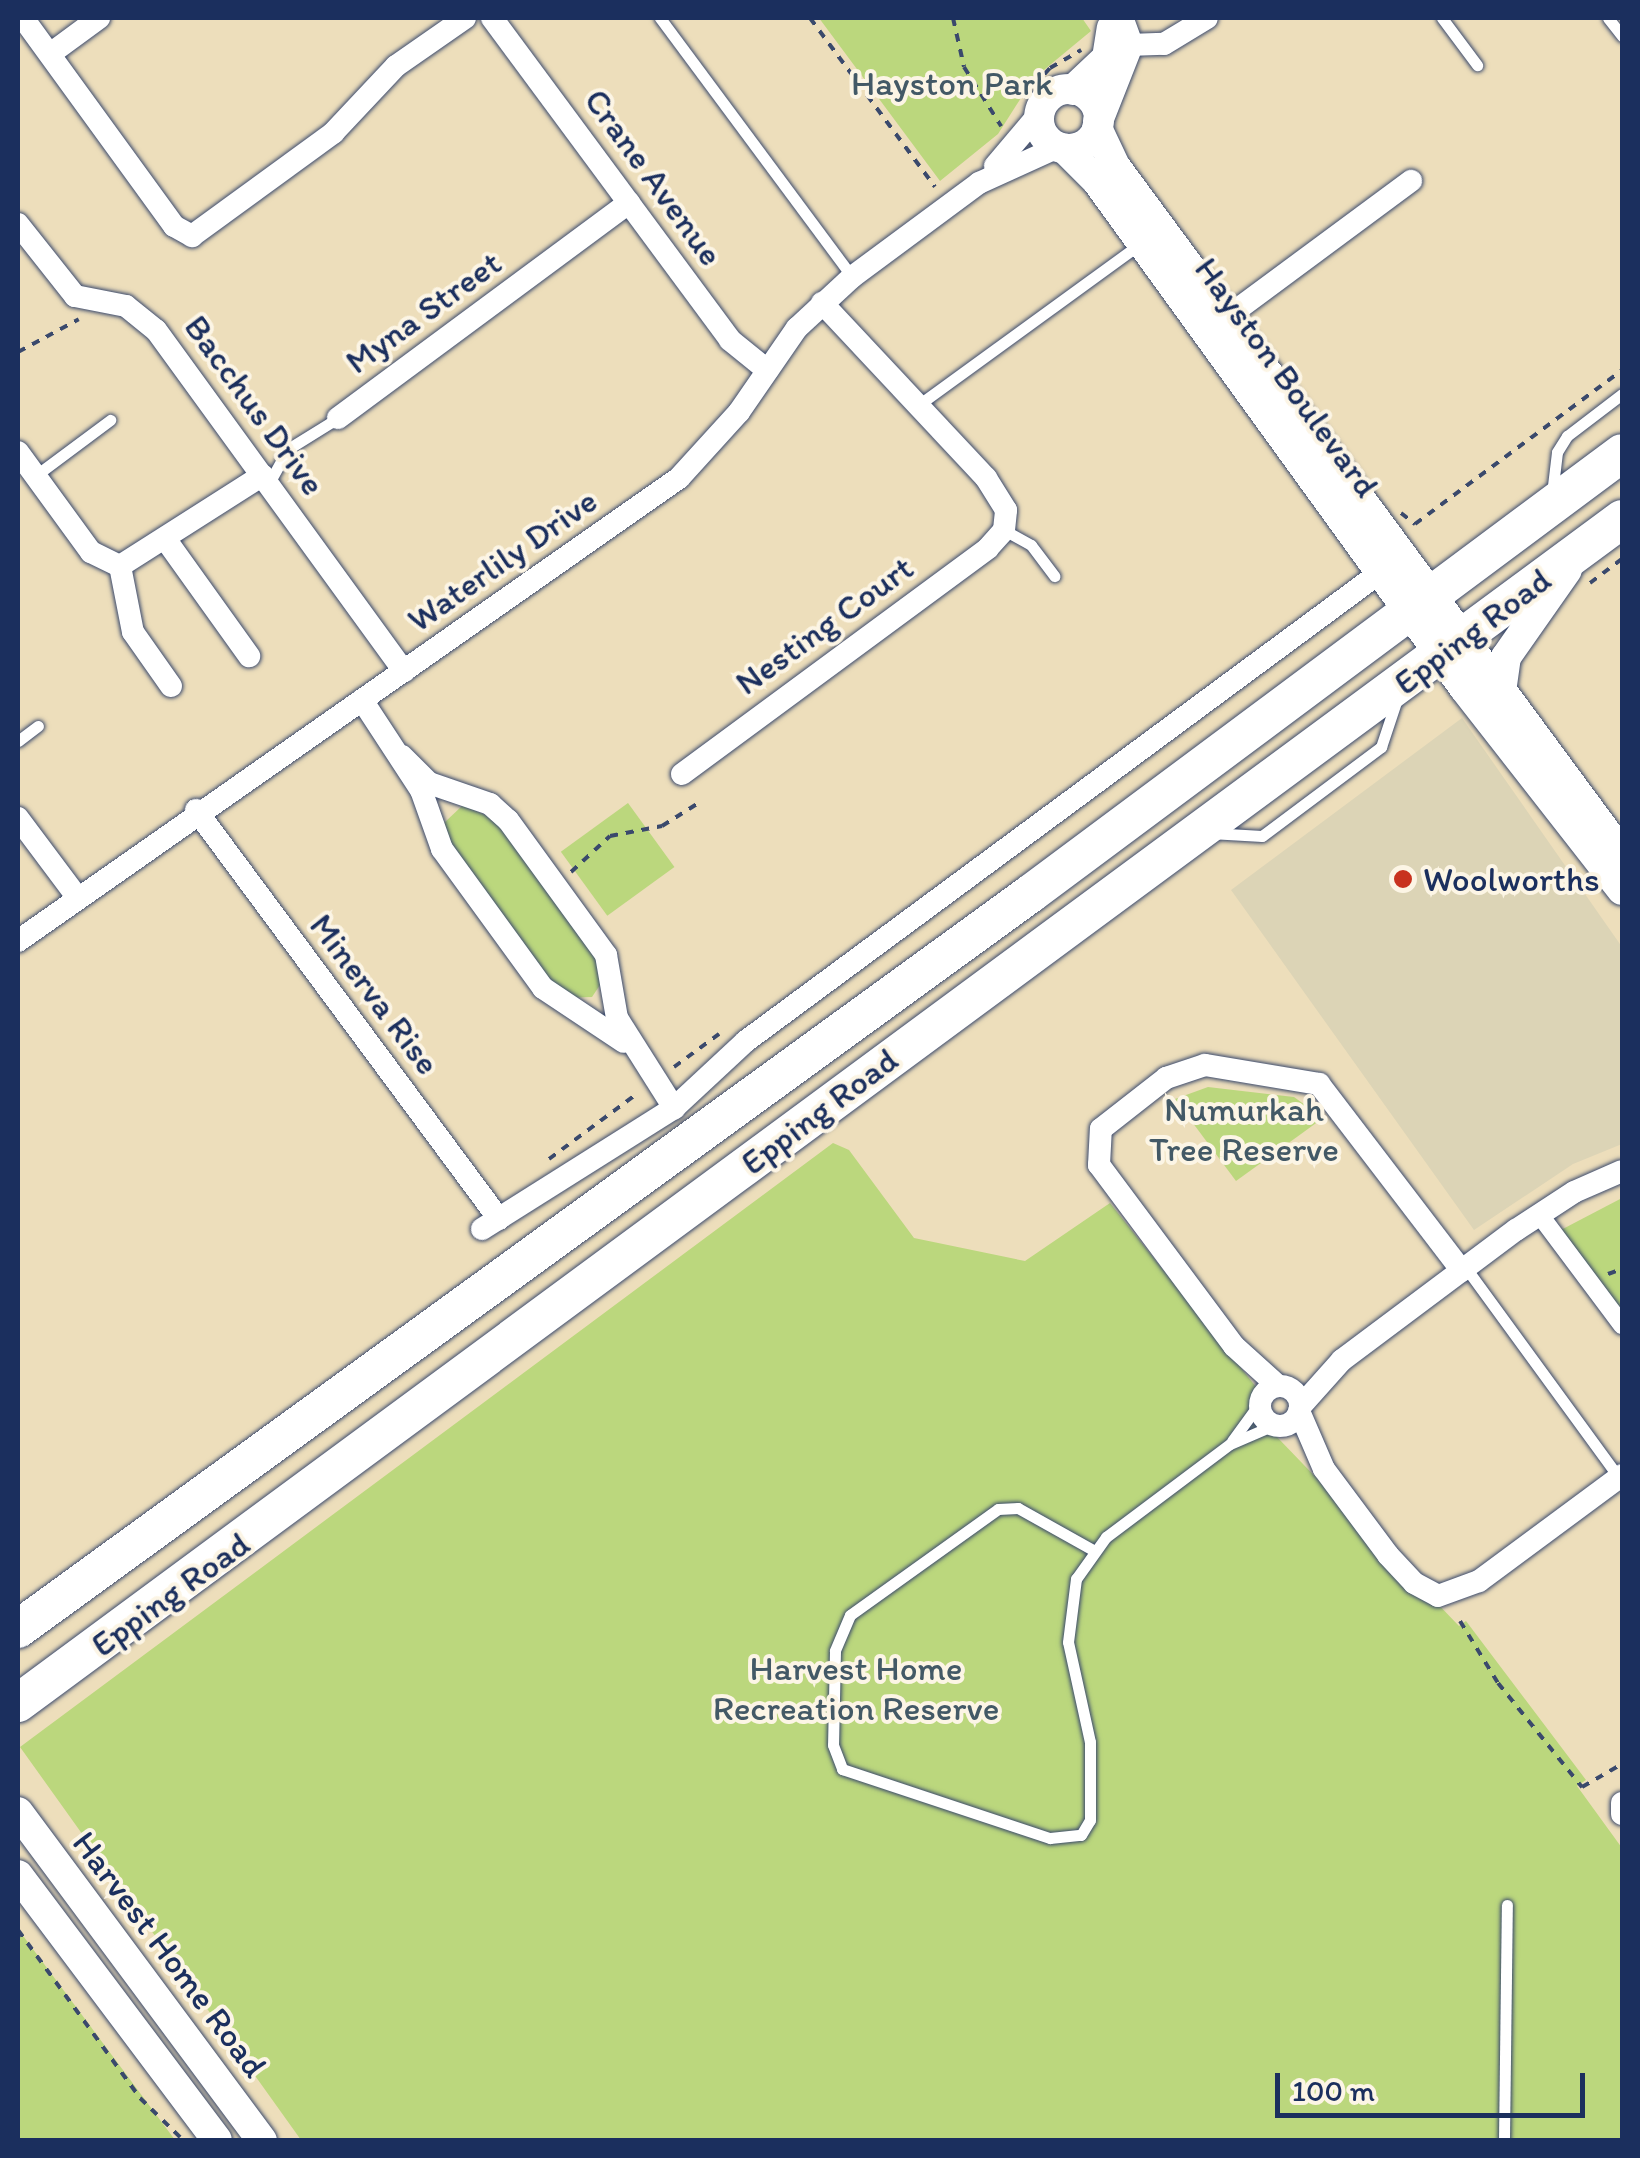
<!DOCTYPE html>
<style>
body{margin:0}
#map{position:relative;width:1640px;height:2158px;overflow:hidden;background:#eddebb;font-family:Itim,sans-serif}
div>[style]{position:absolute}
.built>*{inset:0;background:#dcd4b6}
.green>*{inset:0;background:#bbd77d;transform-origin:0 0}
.path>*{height:4px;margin-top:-2px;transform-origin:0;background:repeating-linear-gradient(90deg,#3a496c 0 8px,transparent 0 16px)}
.roads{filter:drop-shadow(0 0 2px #3a496c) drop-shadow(0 0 2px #3a496c)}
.service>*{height:11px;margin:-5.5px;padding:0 5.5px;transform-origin:5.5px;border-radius:5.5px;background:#fff}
.pedestrian>*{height:18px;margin:-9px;padding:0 9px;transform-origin:9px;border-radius:9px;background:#fff}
.minor>*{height:22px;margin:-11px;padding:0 11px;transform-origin:11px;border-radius:11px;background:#fff}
.minor>.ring{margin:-11px;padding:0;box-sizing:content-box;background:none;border:22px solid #fff;border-radius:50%}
.tertiary>*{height:30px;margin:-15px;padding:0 15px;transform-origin:15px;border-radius:15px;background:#fff}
.tertiary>.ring{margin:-15px;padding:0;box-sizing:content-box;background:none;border:30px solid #fff;border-radius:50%}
.primary>*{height:38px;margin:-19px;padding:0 19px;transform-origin:19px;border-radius:19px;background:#fff}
.dots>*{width:28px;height:28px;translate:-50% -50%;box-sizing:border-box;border:5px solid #fcf5e5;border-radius:50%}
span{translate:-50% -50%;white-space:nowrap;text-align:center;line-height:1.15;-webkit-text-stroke:8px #fcf5e5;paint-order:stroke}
.park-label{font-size:35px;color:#435966}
.street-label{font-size:35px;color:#1b2f5e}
.poi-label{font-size:35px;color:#1b2f5e}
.left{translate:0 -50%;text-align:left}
.frame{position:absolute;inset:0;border:20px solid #1b2f5e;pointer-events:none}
.scale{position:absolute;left:1275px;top:2073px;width:310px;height:45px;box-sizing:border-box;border:5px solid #1b2f5e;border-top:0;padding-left:12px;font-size:30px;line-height:35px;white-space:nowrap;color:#1b2f5e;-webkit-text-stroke:8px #fcf5e5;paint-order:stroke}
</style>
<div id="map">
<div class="built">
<div style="clip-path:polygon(1462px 718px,1622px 947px,1622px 1144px,1573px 1164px,1474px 1230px,1231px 890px)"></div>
</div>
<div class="green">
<div style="clip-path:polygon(819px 18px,1082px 18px,1091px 31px,1033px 79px,998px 134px,940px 181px)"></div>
<div style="left:628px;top:803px;width:79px;height:83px;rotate:54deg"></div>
<div style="clip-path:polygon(463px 805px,496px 820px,597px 954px,604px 979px,592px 997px,563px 998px,452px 851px,444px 823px)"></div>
<div style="clip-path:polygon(1208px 1087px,1294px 1097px,1323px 1118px,1236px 1181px,1175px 1099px)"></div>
<div style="clip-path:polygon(833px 1143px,849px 1150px,914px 1238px,1025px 1261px,1110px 1203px,1260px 1392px,1256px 1408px,1277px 1437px,1459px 1626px,1466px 1621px,1586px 1780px,1577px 1786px,1622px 1848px,1622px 2140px,301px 2140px,20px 1747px)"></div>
<div style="clip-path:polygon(1622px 1198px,1622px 1321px,1557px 1232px)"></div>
<div style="clip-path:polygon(18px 1929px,175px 2140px,18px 2140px)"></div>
</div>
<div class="path">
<div style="left:810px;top:18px;width:210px;rotate:53.5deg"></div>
<div style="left:953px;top:18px;width:50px;rotate:77.3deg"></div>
<div style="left:964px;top:67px;width:70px;rotate:57.9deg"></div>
<div style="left:1023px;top:98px;width:40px;rotate:-48deg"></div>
<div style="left:1050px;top:68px;width:36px;rotate:-30deg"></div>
<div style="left:18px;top:352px;width:69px;rotate:-28.4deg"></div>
<div style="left:1401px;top:513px;width:18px;rotate:38deg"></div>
<div style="left:1415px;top:524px;width:258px;rotate:-36.6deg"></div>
<div style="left:1590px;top:583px;width:40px;rotate:-37deg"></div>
<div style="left:571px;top:872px;width:53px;rotate:-42.7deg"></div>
<div style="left:610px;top:836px;width:53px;rotate:-10.9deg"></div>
<div style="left:662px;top:826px;width:45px;rotate:-32.3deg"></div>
<div style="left:674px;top:1067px;width:56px;rotate:-36.3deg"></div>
<div style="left:549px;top:1159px;width:111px;rotate:-36.6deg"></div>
<div style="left:1608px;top:1274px;width:15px;rotate:-20deg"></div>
<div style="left:1460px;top:1621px;width:73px;rotate:58.5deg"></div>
<div style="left:1498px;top:1683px;width:134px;rotate:51.1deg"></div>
<div style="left:1582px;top:1787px;width:46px;rotate:-29.9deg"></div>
<div style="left:18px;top:1930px;width:208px;rotate:54deg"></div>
<div style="left:140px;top:2098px;width:56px;rotate:44.3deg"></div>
</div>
<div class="roads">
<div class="service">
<div style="left:660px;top:18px;width:322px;rotate:53.4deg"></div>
<div style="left:1442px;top:18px;width:59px;rotate:53.3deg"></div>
<div style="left:1608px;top:18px;width:23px;rotate:52deg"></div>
<div style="left:917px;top:406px;width:276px;rotate:-36deg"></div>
<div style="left:35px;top:476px;width:94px;rotate:-36.7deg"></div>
<div style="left:269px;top:483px;width:39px;rotate:-61deg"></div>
<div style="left:288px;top:449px;width:59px;rotate:-31.8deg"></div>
<div style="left:1552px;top:494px;width:42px;rotate:-83.2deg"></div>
<div style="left:1557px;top:452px;width:19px;rotate:-58deg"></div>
<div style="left:1567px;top:436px;width:69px;rotate:-37.4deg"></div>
<div style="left:1004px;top:530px;width:31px;rotate:29deg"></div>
<div style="left:1031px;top:545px;width:39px;rotate:53deg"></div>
<div style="left:18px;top:741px;width:25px;rotate:-37deg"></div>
<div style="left:1210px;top:833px;width:52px;rotate:3.3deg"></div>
<div style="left:1262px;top:836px;width:149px;rotate:-36.8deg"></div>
<div style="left:1381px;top:747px;width:54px;rotate:-71.6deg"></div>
<div style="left:1466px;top:1268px;width:260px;rotate:53.9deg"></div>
<div style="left:1232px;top:1441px;width:46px;rotate:-53.9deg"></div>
<div style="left:1093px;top:1550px;width:86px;rotate:-150.8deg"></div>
<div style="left:1018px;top:1508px;width:20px;rotate:177deg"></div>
<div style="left:998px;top:1509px;width:182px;rotate:144.4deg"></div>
<div style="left:850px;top:1615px;width:39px;rotate:113deg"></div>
<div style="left:835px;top:1651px;width:94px;rotate:91.2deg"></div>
<div style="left:833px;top:1745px;width:26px;rotate:69deg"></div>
<div style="left:842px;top:1769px;width:219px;rotate:18.4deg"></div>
<div style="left:1050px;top:1838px;width:31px;rotate:-6deg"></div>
<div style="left:1081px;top:1835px;width:17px;rotate:-59deg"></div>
<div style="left:1090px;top:1820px;width:78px;rotate:-90deg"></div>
<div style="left:1090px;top:1742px;width:102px;rotate:-102.4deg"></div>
<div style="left:1068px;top:1642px;width:64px;rotate:-82.8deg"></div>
<div style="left:1076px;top:1579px;width:52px;rotate:-54.5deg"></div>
<div style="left:1106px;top:1537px;width:155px;rotate:-36.9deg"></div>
<div style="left:1230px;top:1444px;width:48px;rotate:-23.4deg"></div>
<div style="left:1504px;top:2140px;width:235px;rotate:-89.3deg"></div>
</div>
<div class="pedestrian">
<div style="left:1539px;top:1214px;width:139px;rotate:53.2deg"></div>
</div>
<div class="minor">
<div style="left:23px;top:18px;width:257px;rotate:54deg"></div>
<div style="left:174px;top:226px;width:21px;rotate:29deg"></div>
<div style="left:192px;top:236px;width:175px;rotate:-36.1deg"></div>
<div style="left:333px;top:133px;width:92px;rotate:-46.8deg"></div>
<div style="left:396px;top:66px;width:84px;rotate:-34.8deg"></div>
<div style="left:492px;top:18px;width:400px;rotate:53.5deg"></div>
<div style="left:730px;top:340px;width:48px;rotate:39deg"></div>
<div style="left:1128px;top:45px;width:36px;rotate:-2deg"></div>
<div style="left:1164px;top:44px;width:50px;rotate:-31.2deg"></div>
<div style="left:50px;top:54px;width:61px;rotate:-36.3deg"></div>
<div style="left:995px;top:166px;width:68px;rotate:-49.8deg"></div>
<div style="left:18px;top:224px;width:92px;rotate:51.6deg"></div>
<div style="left:75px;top:296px;width:52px;rotate:11.1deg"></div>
<div style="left:126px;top:306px;width:38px;rotate:39deg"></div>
<div style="left:156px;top:330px;width:422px;rotate:54deg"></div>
<div style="left:1227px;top:317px;width:229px;rotate:-36.5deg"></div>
<div style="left:338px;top:418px;width:362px;rotate:-36.5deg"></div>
<div style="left:18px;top:452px;width:124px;rotate:53.9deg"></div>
<div style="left:91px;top:552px;width:32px;rotate:26deg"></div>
<div style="left:120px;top:566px;width:169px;rotate:-32.5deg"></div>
<div style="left:166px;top:540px;width:143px;rotate:54.4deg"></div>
<div style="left:120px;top:566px;width:67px;rotate:78.9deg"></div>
<div style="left:133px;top:632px;width:66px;rotate:54.9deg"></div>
<div style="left:362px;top:700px;width:108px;rotate:56.8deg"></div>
<div style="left:421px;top:790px;width:63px;rotate:70.4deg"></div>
<div style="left:442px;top:849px;width:172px;rotate:54deg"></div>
<div style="left:543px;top:988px;width:97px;rotate:33.7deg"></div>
<div style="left:402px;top:756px;width:38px;rotate:45deg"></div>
<div style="left:429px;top:783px;width:65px;rotate:19deg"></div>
<div style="left:490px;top:804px;width:24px;rotate:42deg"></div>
<div style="left:508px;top:820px;width:167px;rotate:54deg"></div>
<div style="left:606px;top:955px;width:64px;rotate:80.1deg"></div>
<div style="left:617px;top:1018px;width:107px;rotate:57.7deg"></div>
<div style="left:682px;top:774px;width:380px;rotate:-36.4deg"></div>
<div style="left:988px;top:548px;width:24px;rotate:-48deg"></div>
<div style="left:1004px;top:530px;width:20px;rotate:-84deg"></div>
<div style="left:1006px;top:510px;width:38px;rotate:-122deg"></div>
<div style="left:986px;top:478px;width:240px;rotate:-133.1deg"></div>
<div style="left:196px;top:810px;width:509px;rotate:53.47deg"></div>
<div style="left:18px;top:818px;width:99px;rotate:53.2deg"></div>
<div style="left:18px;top:941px;width:807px;rotate:-35.01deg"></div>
<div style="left:679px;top:478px;width:89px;rotate:-47.7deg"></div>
<div style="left:739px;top:412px;width:102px;rotate:-55.4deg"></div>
<div style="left:797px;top:328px;width:75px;rotate:-42.8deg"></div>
<div style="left:852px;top:277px;width:158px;rotate:-36.5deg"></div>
<div style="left:979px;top:183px;width:87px;rotate:-24.5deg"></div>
<div style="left:482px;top:1229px;width:227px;rotate:-32.2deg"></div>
<div style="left:674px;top:1108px;width:98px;rotate:-42.9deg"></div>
<div style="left:746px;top:1041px;width:791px;rotate:-36.46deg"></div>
<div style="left:1277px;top:1385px;width:58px;rotate:-137.8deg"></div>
<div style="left:1234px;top:1346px;width:226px;rotate:-126.7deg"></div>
<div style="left:1099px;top:1165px;width:36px;rotate:-87deg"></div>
<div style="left:1101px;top:1129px;width:83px;rotate:-38.1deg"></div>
<div style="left:1166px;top:1078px;width:41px;rotate:-18.4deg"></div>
<div style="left:1205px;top:1065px;width:116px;rotate:9.5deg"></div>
<div style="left:1319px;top:1084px;width:235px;rotate:52.6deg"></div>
<div class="ring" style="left:1260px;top:1386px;width:18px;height:18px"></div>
<div style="left:1300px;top:1407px;width:63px;rotate:-48.2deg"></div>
<div style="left:1342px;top:1360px;width:217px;rotate:-36.8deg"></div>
<div style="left:1516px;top:1230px;width:69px;rotate:-33.2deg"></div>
<div style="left:1574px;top:1192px;width:52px;rotate:-23.6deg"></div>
<div style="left:1299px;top:1411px;width:63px;rotate:66.7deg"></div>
<div style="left:1324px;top:1469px;width:107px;rotate:53.3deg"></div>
<div style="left:1388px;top:1555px;width:38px;rotate:47deg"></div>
<div style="left:1414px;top:1583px;width:27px;rotate:28deg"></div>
<div style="left:1438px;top:1596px;width:44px;rotate:-20.1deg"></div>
<div style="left:1479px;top:1581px;width:178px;rotate:-36.5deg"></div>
<div style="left:1622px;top:1803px;width:11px;rotate:90deg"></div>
</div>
<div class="tertiary">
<div class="ring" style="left:1039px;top:89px;width:30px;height:30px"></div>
<div style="left:1073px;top:90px;width:47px;rotate:-43.3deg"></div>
<div style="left:1107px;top:58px;width:30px;rotate:-81deg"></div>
<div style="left:1098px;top:121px;width:82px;rotate:-68.5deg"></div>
<div style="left:1128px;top:45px;width:29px;rotate:-110deg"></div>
<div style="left:1097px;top:128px;width:42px;rotate:64.7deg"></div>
<div style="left:1115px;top:166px;width:855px;rotate:53.61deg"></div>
<div style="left:1065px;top:149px;width:45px;rotate:45deg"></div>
<div style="left:1097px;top:181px;width:627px;rotate:54.08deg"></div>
<div style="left:1465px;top:689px;width:255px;rotate:52deg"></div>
<div style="left:1501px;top:692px;width:35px;rotate:-82deg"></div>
<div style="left:1506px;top:657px;width:106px;rotate:-55deg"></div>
<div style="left:18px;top:1812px;width:409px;rotate:53.4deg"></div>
<div style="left:18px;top:1875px;width:331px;rotate:53.1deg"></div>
</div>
<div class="primary">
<div style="left:18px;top:1629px;width:1251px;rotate:-35.99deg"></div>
<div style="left:1030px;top:894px;width:738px;rotate:-36.68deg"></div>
<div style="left:18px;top:1703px;width:1994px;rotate:-36.43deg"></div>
</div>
</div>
<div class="dots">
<div style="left:1403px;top:879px;background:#c8321e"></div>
</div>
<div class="park-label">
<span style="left:952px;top:83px">Hayston Park</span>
<span style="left:1244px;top:1129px">Numurkah<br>Tree Reserve</span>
<span style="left:856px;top:1688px">Harvest Home<br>Recreation Reserve</span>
</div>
<div class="street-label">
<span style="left:654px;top:177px;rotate:54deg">Crane Avenue</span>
<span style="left:423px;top:312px;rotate:-36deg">Myna Street</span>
<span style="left:1287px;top:377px;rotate:54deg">Hayston Boulevard</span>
<span style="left:255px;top:405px;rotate:54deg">Bacchus Drive</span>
<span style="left:502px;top:560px;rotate:-35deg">Waterlily Drive</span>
<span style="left:824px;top:625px;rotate:-36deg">Nesting Court</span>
<span style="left:1472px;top:631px;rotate:-37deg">Epping Road</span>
<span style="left:375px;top:994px;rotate:53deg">Minerva Rise</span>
<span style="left:819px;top:1111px;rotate:-37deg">Epping Road</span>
<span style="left:170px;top:1594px;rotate:-36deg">Epping Road</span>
<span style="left:170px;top:1954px;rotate:53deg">Harvest Home Road</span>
</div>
<div class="poi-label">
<span class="left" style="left:1423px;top:879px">Woolworths</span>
</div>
<div class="frame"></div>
<div class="scale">100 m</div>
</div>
